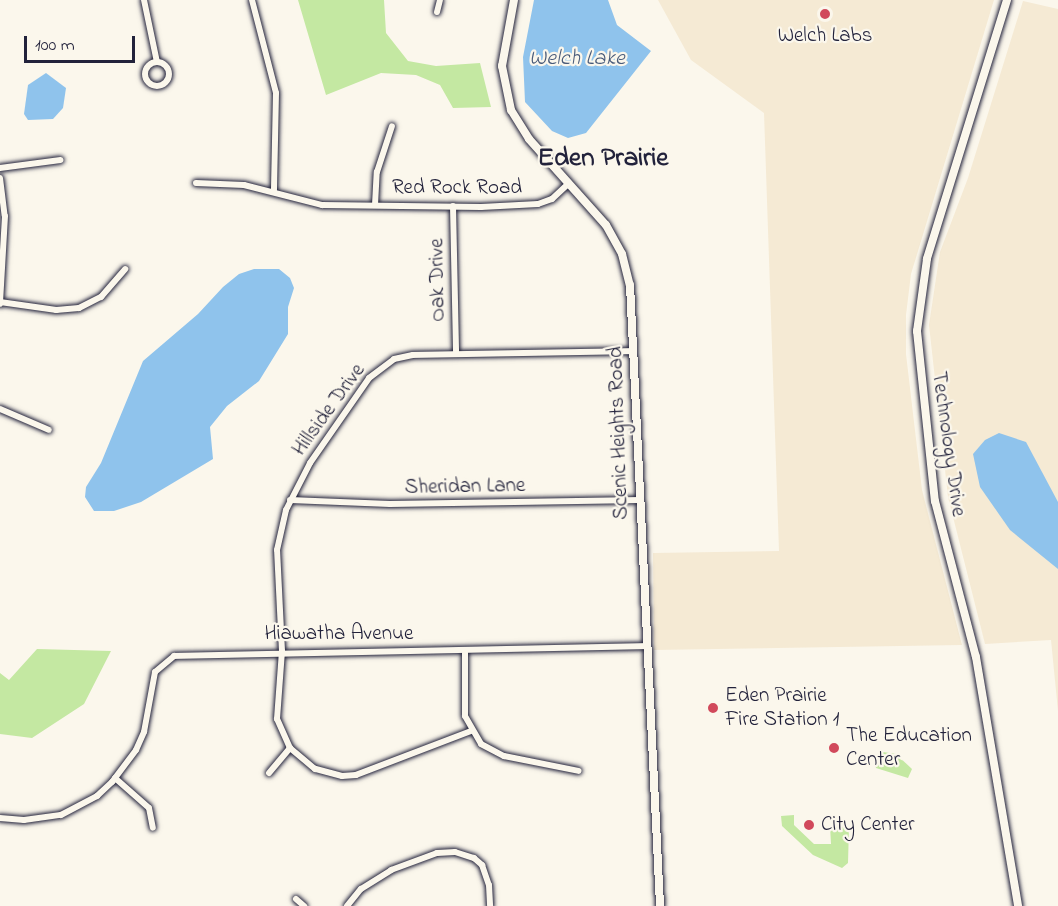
<!DOCTYPE html>
<style>
body{margin:0}
#map{position:relative;width:1058px;height:906px;overflow:hidden;background:#fbf7ec;font-family:"Indie Flower",sans-serif}
div>[style]{position:absolute}
.built>*{inset:0;background:#f5ead4}
.green>*{inset:0;background:#c4e8a2}
.water>*{inset:0;background:#8fc3ec}
.roads{filter:drop-shadow(0 0 2px #22223b) drop-shadow(0 0 2px #22223b)}
.street>*{height:6px;margin:-3px;padding:0 3px;transform-origin:3px;border-radius:3px;background:#fbf7ec}
.street>.ring{margin:-3px;padding:0;box-sizing:content-box;background:none;border:6px solid #fbf7ec;border-radius:50%}
.secondary>*{height:8px;margin:-4px;padding:0 4px;transform-origin:4px;border-radius:4px;background:#fbf7ec}
.dots>*{width:16px;height:16px;translate:-50% -50%;box-sizing:border-box;border:3px solid #fbf7ec;border-radius:50%}
span{translate:-50% -50%;white-space:nowrap;text-align:center;line-height:1.15;-webkit-text-stroke:4.5px #fbf7ec;paint-order:stroke}
.poi-label{font-size:21px;color:#22223b}
.left{translate:0 -50%;text-align:left}
.street-label{font-size:21px;color:#22223b}
.water-label{font-size:22px;color:#485a79;font-style:italic}
.district-label{font-size:27px;color:#22223b;font-weight:700}
.scale{position:absolute;left:24px;top:36px;width:111px;height:27px;box-sizing:border-box;border:3px solid #22223b;border-top:0;padding-left:8px;font-size:18px;line-height:21px;white-space:nowrap;color:#22223b;-webkit-text-stroke:4px #fbf7ec;paint-order:stroke}
</style>
<div id="map">
<div class="built">
<div style="clip-path:polygon(658px 0,994px 0,911px 274px,906px 315px,906px 354px,922px 490px,962px 645px,654px 650px,653px 553px,779px 551px,764px 113px,691px 60px)"></div>
<div style="clip-path:polygon(1023px 1px,1058px 9px,1058px 711px,1051px 640px,985px 644px,948px 497px,929px 325px,940px 252px,968px 178px)"></div>
</div>
<div class="green">
<div style="clip-path:polygon(298px 0,384px 0,386px 33px,408px 61px,436px 66px,480px 63px,491px 107px,453px 108px,440px 85px,416px 75px,381px 73px,326px 95px)"></div>
<div style="clip-path:polygon(37px 649px,111px 651px,84px 704px,32px 738px,0 734px,0 673px,9px 680px)"></div>
<div style="clip-path:polygon(883px 752px,896px 754px,912px 769px,908px 778px,876px 768px,873px 756px)"></div>
<div style="clip-path:polygon(794px 815px,794px 825px,814px 844px,831px 844px,830px 826px,849px 827px,848px 863px,842px 868px,813px 855px,782px 826px,781px 816px)"></div>
</div>
<div class="water">
<div style="clip-path:polygon(534px 0,608px 0,617px 25px,651px 51px,586px 133px,568px 138px,552px 131px,525px 102px,523px 57px)"></div>
<div style="clip-path:polygon(46px 73px,66px 88px,63px 108px,53px 119px,28px 120px,24px 114px,28px 85px)"></div>
<div style="clip-path:polygon(254px 269px,279px 269px,290px 278px,294px 288px,288px 307px,288px 334px,259px 381px,227px 406px,210px 427px,213px 459px,141px 502px,114px 511px,94px 511px,85px 497px,86px 487px,101px 463px,143px 361px,198px 314px,223px 287px,239px 274px)"></div>
<div style="clip-path:polygon(999px 433px,1026px 442px,1058px 502px,1058px 569px,1010px 530px,980px 487px,973px 454px,985px 440px)"></div>
</div>
<div class="roads">
<div class="street">
<div style="left:144px;top:0;width:63px;rotate:78.2deg"></div>
<div style="left:252px;top:0;width:96px;rotate:75.5deg"></div>
<div style="left:276px;top:93px;width:99px;rotate:91.2deg"></div>
<div style="left:437px;top:12px;width:12px;rotate:-76deg"></div>
<div class="ring" style="left:145px;top:62px;width:18px;height:18px"></div>
<div style="left:0;top:168px;width:61px;rotate:-7.6deg"></div>
<div style="left:0;top:178px;width:38px;rotate:83deg"></div>
<div style="left:5px;top:216px;width:88px;rotate:93.3deg"></div>
<div style="left:196px;top:183px;width:48px;rotate:2.4deg"></div>
<div style="left:244px;top:185px;width:81px;rotate:14.4deg"></div>
<div style="left:322px;top:205px;width:159px;rotate:0.7deg"></div>
<div style="left:481px;top:207px;width:57px;rotate:-3deg"></div>
<div style="left:538px;top:204px;width:15px;rotate:-20deg"></div>
<div style="left:552px;top:199px;width:23px;rotate:-43deg"></div>
<div style="left:375px;top:205px;width:33px;rotate:-87deg"></div>
<div style="left:377px;top:172px;width:48px;rotate:-71.9deg"></div>
<div style="left:453px;top:206px;width:148px;rotate:88.8deg"></div>
<div style="left:0;top:302px;width:57px;rotate:8.1deg"></div>
<div style="left:56px;top:310px;width:23px;rotate:-5deg"></div>
<div style="left:79px;top:308px;width:25px;rotate:-27deg"></div>
<div style="left:101px;top:297px;width:37px;rotate:-49deg"></div>
<div style="left:0;top:409px;width:53px;rotate:23.2deg"></div>
<div style="left:290px;top:500px;width:100px;rotate:2.3deg"></div>
<div style="left:390px;top:504px;width:250px;rotate:-0.9deg"></div>
<div style="left:465px;top:650px;width:66px;rotate:90deg"></div>
<div style="left:465px;top:716px;width:32px;rotate:60deg"></div>
<div style="left:481px;top:744px;width:26px;rotate:28deg"></div>
<div style="left:504px;top:756px;width:76px;rotate:11.3deg"></div>
<div style="left:471px;top:731px;width:123px;rotate:159.1deg"></div>
<div style="left:356px;top:775px;width:14px;rotate:176deg"></div>
<div style="left:342px;top:776px;width:28px;rotate:-165deg"></div>
<div style="left:315px;top:769px;width:33px;rotate:-140deg"></div>
<div style="left:290px;top:748px;width:32px;rotate:-114deg"></div>
<div style="left:277px;top:719px;width:68px;rotate:-85.8deg"></div>
<div style="left:282px;top:651px;width:101px;rotate:-92.8deg"></div>
<div style="left:277px;top:550px;width:41px;rotate:-77.3deg"></div>
<div style="left:286px;top:510px;width:53px;rotate:-62.9deg"></div>
<div style="left:310px;top:463px;width:103px;rotate:-55.2deg"></div>
<div style="left:369px;top:378px;width:31px;rotate:-37deg"></div>
<div style="left:394px;top:359px;width:19px;rotate:-12deg"></div>
<div style="left:413px;top:355px;width:221px;rotate:-1deg"></div>
<div style="left:269px;top:773px;width:33px;rotate:-50deg"></div>
<div style="left:115px;top:778px;width:45px;rotate:41.4deg"></div>
<div style="left:149px;top:808px;width:20px;rotate:79deg"></div>
<div style="left:0;top:818px;width:24px;rotate:5deg"></div>
<div style="left:24px;top:820px;width:37px;rotate:-8deg"></div>
<div style="left:61px;top:815px;width:41px;rotate:-27.8deg"></div>
<div style="left:97px;top:796px;width:21px;rotate:-43deg"></div>
<div style="left:112px;top:782px;width:40px;rotate:-53deg"></div>
<div style="left:136px;top:750px;width:20px;rotate:-66deg"></div>
<div style="left:144px;top:732px;width:61px;rotate:-79.6deg"></div>
<div style="left:155px;top:672px;width:25px;rotate:-40deg"></div>
<div style="left:174px;top:656px;width:473px;rotate:-1.2deg"></div>
<div style="left:296px;top:899px;width:11px;rotate:41deg"></div>
<div style="left:347px;top:906px;width:22px;rotate:-51deg"></div>
<div style="left:361px;top:889px;width:36px;rotate:-32deg"></div>
<div style="left:391px;top:870px;width:49px;rotate:-20.3deg"></div>
<div style="left:437px;top:853px;width:18px;rotate:-3deg"></div>
<div style="left:455px;top:852px;width:20px;rotate:18deg"></div>
<div style="left:474px;top:858px;width:11px;rotate:41deg"></div>
<div style="left:482px;top:865px;width:21px;rotate:71deg"></div>
<div style="left:489px;top:885px;width:21px;rotate:87deg"></div>
</div>
<div class="secondary">
<div style="left:514px;top:0;width:67px;rotate:100.3deg"></div>
<div style="left:502px;top:66px;width:45px;rotate:78.4deg"></div>
<div style="left:511px;top:110px;width:34px;rotate:58deg"></div>
<div style="left:529px;top:139px;width:115px;rotate:48.2deg"></div>
<div style="left:606px;top:225px;width:33px;rotate:61deg"></div>
<div style="left:622px;top:254px;width:32px;rotate:76deg"></div>
<div style="left:630px;top:285px;width:622px;rotate:87.23deg"></div>
<div style="left:1007px;top:0;width:271px;rotate:107.2deg"></div>
<div style="left:927px;top:259px;width:73px;rotate:97.9deg"></div>
<div style="left:917px;top:331px;width:171px;rotate:84deg"></div>
<div style="left:935px;top:501px;width:161px;rotate:75.3deg"></div>
<div style="left:976px;top:657px;width:253px;rotate:80.4deg"></div>
</div>
</div>
<div class="dots">
<div style="left:825px;top:14px;background:#d1495b"></div>
<div style="left:713px;top:708px;background:#d1495b"></div>
<div style="left:834px;top:748px;background:#d1495b"></div>
<div style="left:809px;top:825px;background:#d1495b"></div>
</div>
<div class="poi-label">
<span style="left:825px;top:36px">Welch Labs</span>
<span class="left" style="left:725px;top:708px">Eden Prairie<br>Fire Station 1</span>
<span class="left" style="left:846px;top:748px">The Education<br>Center</span>
<span class="left" style="left:821px;top:825px">City Center</span>
</div>
<div class="street-label">
<span style="left:457px;top:188px">Red Rock Road</span>
<span style="left:438px;top:280px;rotate:-91deg">Oak Drive</span>
<span style="left:329px;top:410px;rotate:-54deg">Hillside Drive</span>
<span style="left:619px;top:433px;rotate:-92deg">Scenic Heights Road</span>
<span style="left:948px;top:444px;rotate:82deg">Technology Drive</span>
<span style="left:465px;top:487px;rotate:-1deg">Sheridan Lane</span>
<span style="left:339px;top:634px">Hiawatha Avenue</span>
</div>
<div class="water-label">
<span style="left:577px;top:60px">Welch Lake</span>
</div>
<div class="district-label">
<span style="left:603px;top:159px">Eden Prairie</span>
</div>
<div class="scale">100 m</div>
</div>
